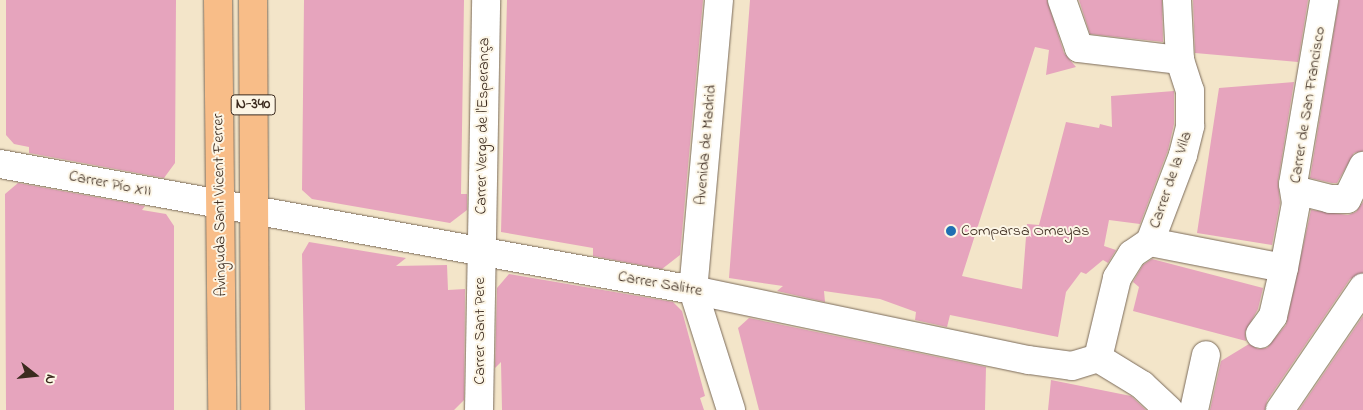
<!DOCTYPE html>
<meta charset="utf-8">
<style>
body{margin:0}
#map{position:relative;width:1363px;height:410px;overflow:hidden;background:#f3e5c9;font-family:"Indie Flower",sans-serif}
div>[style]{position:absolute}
.building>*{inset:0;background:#e6a4bd}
.roads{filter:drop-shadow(0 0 1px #7b6b5a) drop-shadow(0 0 1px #7b6b5a)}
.minor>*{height:28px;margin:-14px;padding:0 14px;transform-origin:14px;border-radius:14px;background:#fff}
.highway>*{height:28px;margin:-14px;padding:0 14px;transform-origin:14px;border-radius:14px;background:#f8bd88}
.dots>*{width:14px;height:14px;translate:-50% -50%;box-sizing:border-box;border:2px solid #fcf5e5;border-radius:50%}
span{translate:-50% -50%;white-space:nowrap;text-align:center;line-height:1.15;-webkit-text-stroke:4px #fcf5e5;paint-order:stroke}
.shield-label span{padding:1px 4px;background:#fcf5e5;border:1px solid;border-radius:4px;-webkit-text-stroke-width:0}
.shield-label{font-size:15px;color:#3b2a1e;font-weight:700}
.street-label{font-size:16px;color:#3b2a1e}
.poi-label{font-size:16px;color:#3b2a1e}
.left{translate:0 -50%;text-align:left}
.north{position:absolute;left:10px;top:350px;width:50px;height:50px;-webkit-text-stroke:4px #fcf5e5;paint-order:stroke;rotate:106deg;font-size:14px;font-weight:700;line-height:20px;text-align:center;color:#3b2a1e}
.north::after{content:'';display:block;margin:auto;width:18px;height:22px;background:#3b2a1e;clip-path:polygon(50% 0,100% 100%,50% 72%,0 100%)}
</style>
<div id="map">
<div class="building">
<div style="clip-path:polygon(6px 0,176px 0,175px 163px,164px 178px,29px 153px,29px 147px,14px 144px,6px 135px)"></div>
<div style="clip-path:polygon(304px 0,464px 0,461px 194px,467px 194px,467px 210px,450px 223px,312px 199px,302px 190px)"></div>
<div style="clip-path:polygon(507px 0,703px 0,680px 255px,662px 269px,593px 256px,593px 248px,501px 232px)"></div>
<div style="clip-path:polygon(750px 0,1047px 0,1064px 53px,1076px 67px,1046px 75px,1049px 50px,1035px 47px,962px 276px,1022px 289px,1027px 224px,1039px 225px,1066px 122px,1099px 128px,1100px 124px,1112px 127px,1111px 96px,1174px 91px,1174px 124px,1168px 150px,1140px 224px,1109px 220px,1104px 246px,1116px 250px,1108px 263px,1103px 260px,1086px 274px,1081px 272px,1066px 292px,1058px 337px,950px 315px,947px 327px,915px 320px,916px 312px,880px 299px,824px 291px,825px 302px,777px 291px,783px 286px,729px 278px)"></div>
<div style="clip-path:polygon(1079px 0,1162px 0,1163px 42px,1090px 34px)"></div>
<div style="clip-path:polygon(1193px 0,1308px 0,1298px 62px,1195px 53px)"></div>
<div style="clip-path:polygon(1339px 0,1363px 0,1363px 151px,1354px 153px,1337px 183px,1332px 183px,1310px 178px)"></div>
<div style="clip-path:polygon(1294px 82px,1278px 181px,1280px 203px,1272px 245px,1197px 233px,1219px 88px)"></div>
<div style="clip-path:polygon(18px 183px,145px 206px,142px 210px,166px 214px,174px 226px,174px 410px,6px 410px,5px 194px)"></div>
<div style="clip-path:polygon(1363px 202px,1363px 273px,1350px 279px,1267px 401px,1265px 410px,1210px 410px,1221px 361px,1249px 344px,1258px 349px,1267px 348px,1286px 325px,1311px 210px,1348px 215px,1356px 212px)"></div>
<div style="clip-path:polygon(309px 242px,406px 258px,396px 266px,447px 265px,448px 290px,465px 289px,464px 400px,454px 410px,305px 410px,302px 254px)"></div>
<div style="clip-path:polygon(1152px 259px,1263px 288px,1258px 309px,1245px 332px,1246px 341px,1133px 311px,1139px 287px,1133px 282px,1143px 265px)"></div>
<div style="clip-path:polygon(509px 274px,673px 302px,682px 311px,705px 396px,700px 398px,704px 410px,502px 410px,501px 362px,495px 368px,497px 288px)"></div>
<div style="clip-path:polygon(1363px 316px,1363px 410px,1299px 410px)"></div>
<div style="clip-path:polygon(749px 318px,986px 367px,985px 410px,759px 410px,738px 328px)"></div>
<div style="clip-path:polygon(1051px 380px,1131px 396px,1146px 410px,1048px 410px)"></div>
</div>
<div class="roads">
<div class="minor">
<div style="left:719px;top:0;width:291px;rotate:95.1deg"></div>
<div style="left:693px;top:290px;width:126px;rotate:72.4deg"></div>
<div style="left:1062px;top:0;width:51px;rotate:70.5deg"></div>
<div style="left:1079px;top:48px;width:102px;rotate:6.8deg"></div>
<div style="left:0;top:164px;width:704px;rotate:10.3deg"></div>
<div style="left:693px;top:290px;width:343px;rotate:11.8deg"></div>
<div style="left:1029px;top:360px;width:43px;rotate:7.9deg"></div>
<div style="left:1072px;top:366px;width:27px;rotate:-17deg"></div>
<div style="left:1295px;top:190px;width:36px;rotate:14deg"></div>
<div style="left:1330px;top:199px;width:17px"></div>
<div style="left:1347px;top:199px;width:37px;rotate:-64deg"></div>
<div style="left:1150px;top:242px;width:93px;rotate:-69.2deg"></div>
<div style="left:1183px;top:155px;width:30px;rotate:-76deg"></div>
<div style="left:1190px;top:126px;width:35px;rotate:-90deg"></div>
<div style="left:1190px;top:91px;width:33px;rotate:-108deg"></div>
<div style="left:1180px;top:60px;width:60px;rotate:-92.9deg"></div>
<div style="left:1260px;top:334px;width:22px;rotate:-54deg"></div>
<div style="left:1273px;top:316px;width:49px;rotate:-77.1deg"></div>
<div style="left:1284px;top:268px;width:66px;rotate:-79.5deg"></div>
<div style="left:1296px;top:203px;width:19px;rotate:-99deg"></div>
<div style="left:1293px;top:184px;width:187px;rotate:-80.4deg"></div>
<div style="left:1098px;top:358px;width:82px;rotate:-76.6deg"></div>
<div style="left:1117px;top:278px;width:28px;rotate:-58deg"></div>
<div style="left:1132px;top:254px;width:22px;rotate:-34deg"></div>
<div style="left:1150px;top:242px;width:136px;rotate:11deg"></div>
<div style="left:1098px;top:358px;width:52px;rotate:31.5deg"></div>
<div style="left:1142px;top:385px;width:37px;rotate:43deg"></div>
<div style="left:479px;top:410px;width:410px;rotate:-89deg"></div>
<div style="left:1194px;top:410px;width:56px;rotate:-77.7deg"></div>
<div style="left:1280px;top:410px;width:148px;rotate:-55.8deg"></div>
</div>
<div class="highway">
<div style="left:218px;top:0;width:410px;rotate:89.4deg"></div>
<div style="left:253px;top:0;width:410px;rotate:89.7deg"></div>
</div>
</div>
<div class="dots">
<div style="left:951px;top:231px;background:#1f6fb2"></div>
</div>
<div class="shield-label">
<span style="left:253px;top:105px">N-340</span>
</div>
<div class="street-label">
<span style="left:1308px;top:105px;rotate:-81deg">Carrer de San Francisco</span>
<span style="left:483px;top:126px;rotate:-89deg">Carrer Verge de l'Esperança</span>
<span style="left:706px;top:145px;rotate:-85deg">Avenida de Madrid</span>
<span style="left:1171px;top:180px;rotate:-71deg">Carrer de la Vila</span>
<span style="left:110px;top:184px;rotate:11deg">Carrer Pío XII</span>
<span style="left:220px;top:205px;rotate:-91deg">Avinguda Sant Vicent Ferrer</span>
<span style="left:660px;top:284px;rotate:10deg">Carrer Salitre</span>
<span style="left:480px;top:331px;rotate:-90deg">Carrer Sant Pere</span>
</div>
<div class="poi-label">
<span class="left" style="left:961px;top:231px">Comparsa Omeyas</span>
</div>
<div class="north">N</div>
</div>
